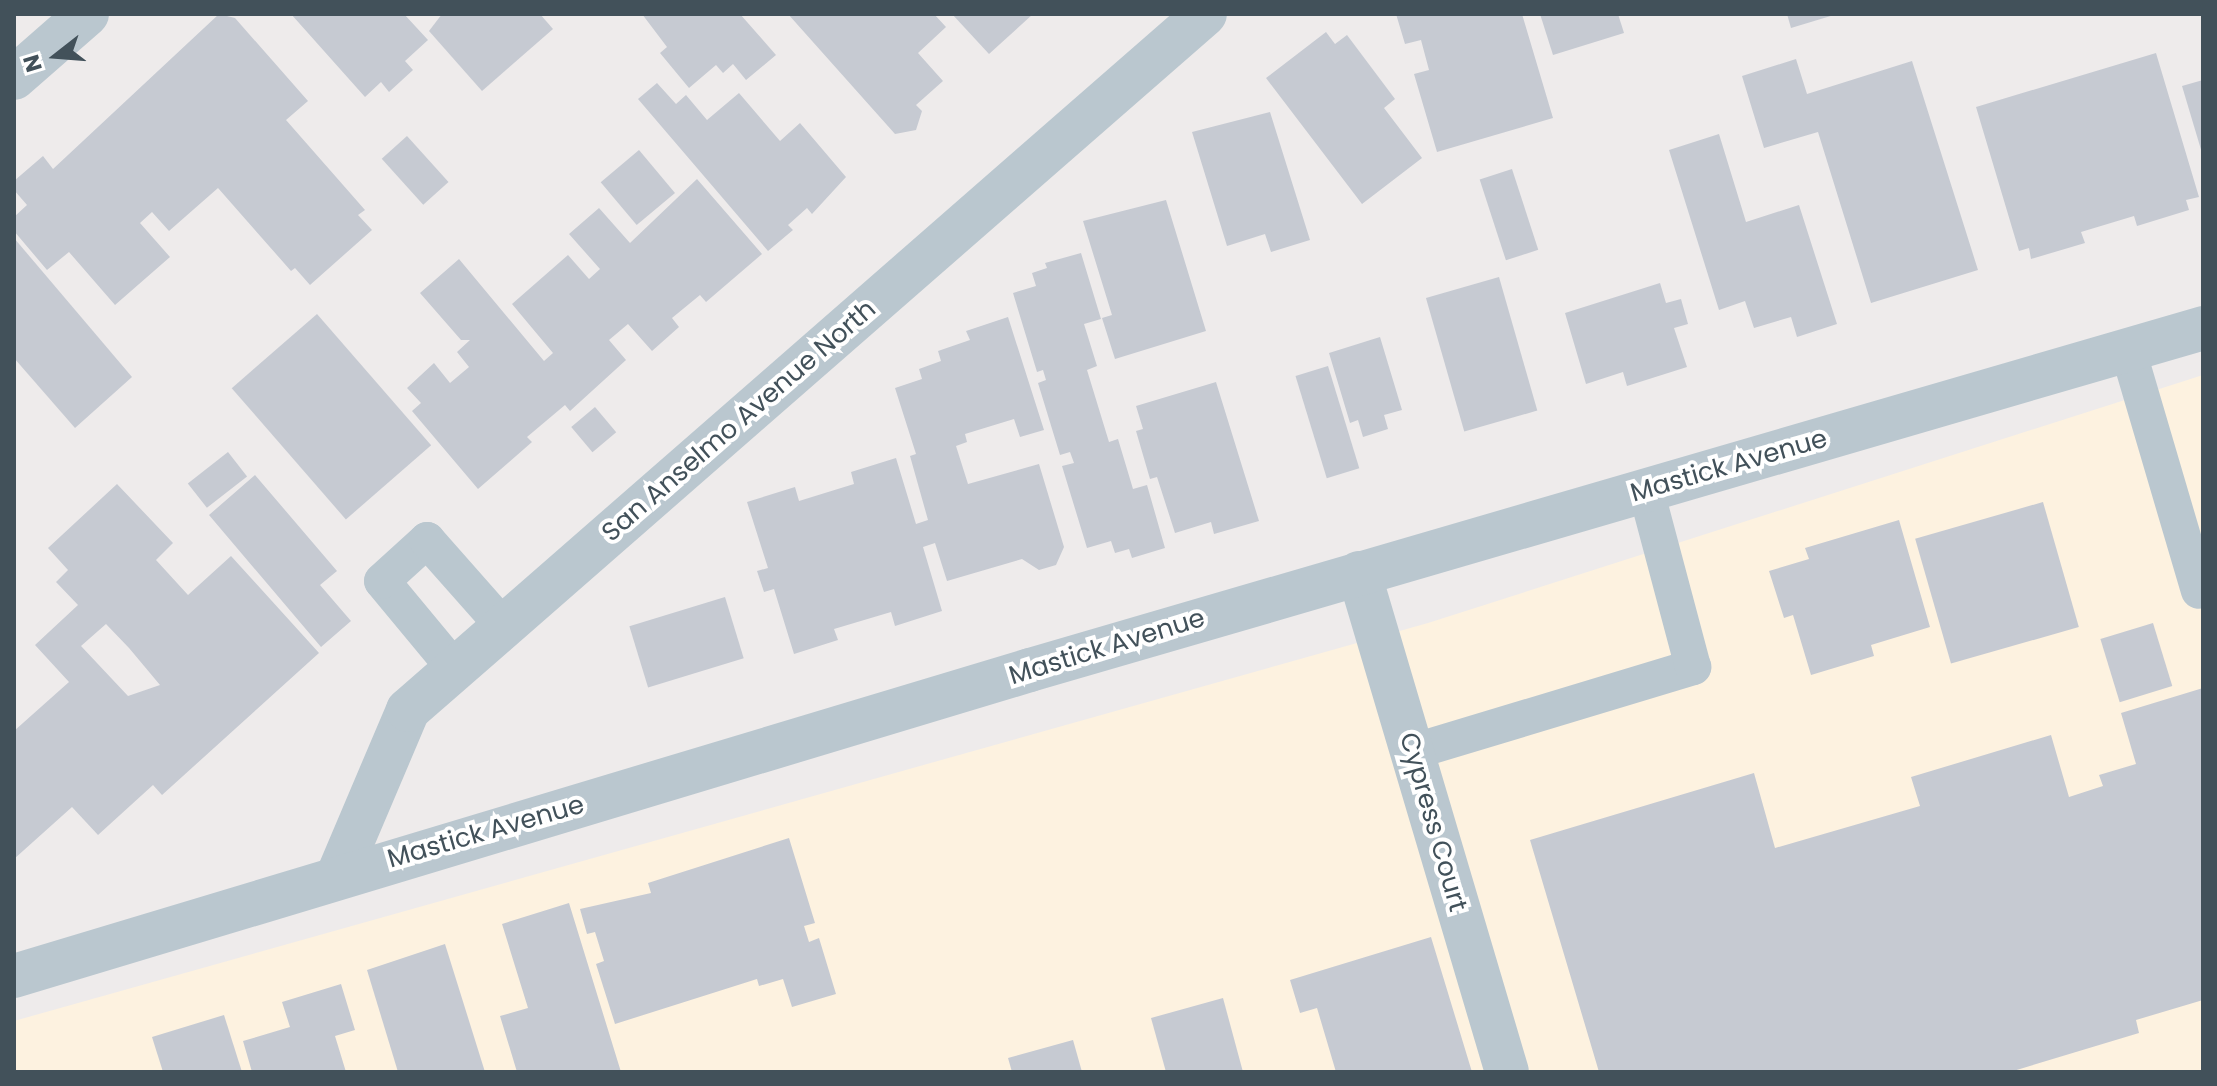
<!DOCTYPE html>
<style>
body{margin:0}
#map{position:relative;width:2217px;height:1086px;overflow:hidden;background:#eeebeb;font-family:Poppins,sans-serif}
div>[style]{position:absolute}
.commercial>*{inset:0;background:#fdf2e0}
.building>*{inset:0;background:#c6cad2;transform-origin:0 0}
.service>*{height:36px;margin:-18px;padding:0 18px;transform-origin:18px;border-radius:18px;background:#bac7cf}
.minor>*{height:44px;margin:-22px;padding:0 22px;transform-origin:22px;border-radius:22px;background:#bac7cf}
span{translate:-50% -50%;white-space:nowrap;text-align:center;line-height:1.15;-webkit-text-stroke:8px #fff;paint-order:stroke}
.street-label{font-size:26px;color:#42515a}
.frame{position:absolute;inset:0;border:16px solid #42515a;pointer-events:none}
.north{position:absolute;left:16px;top:16px;width:80px;height:80px;-webkit-text-stroke:6px #fff;paint-order:stroke;rotate:253deg;font-size:22px;font-weight:700;line-height:32px;text-align:center;color:#42515a}
.north::after{content:'';display:block;margin:auto;width:28px;height:36px;background:#42515a;clip-path:polygon(50% 0,100% 100%,50% 72%,0 100%)}
</style>
<div id="map">
<div class="commercial">
<div style="clip-path:polygon(2203px 375px,2203px 1072px,14px 1072px,14px 1021px,1428px 623px)"></div>
</div>
<div class="building">
<div style="clip-path:polygon(219px 14px,235px 18px,308px 101px,286px 120px,365px 210px,358px 215px,372px 230px,310px 285px,295px 268px,291px 271px,218px 188px,169px 231px,152px 212px,140px 223px,170px 257px,115px 305px,69px 252px,47px 270px,14px 231px,14px 217px,27px 205px,14px 190px,14px 181px,43px 156px,53px 169px)"></div>
<div style="clip-path:polygon(291px 14px,404px 14px,428px 40px,405px 61px,413px 70px,389px 92px,381px 82px,365px 97px)"></div>
<div style="clip-path:polygon(442px 14px,540px 14px,553px 29px,482px 91px,429px 31px)"></div>
<div style="clip-path:polygon(642px 14px,740px 14px,776px 55px,746px 80px,733px 64px,723px 73px,716px 65px,689px 88px,660px 53px,667px 47px)"></div>
<div style="clip-path:polygon(788px 14px,934px 14px,946px 27px,918px 53px,943px 81px,916px 105px,922px 111px,916px 130px,895px 134px)"></div>
<div style="clip-path:polygon(952px 14px,1033px 14px,989px 54px)"></div>
<div style="clip-path:polygon(1396px 14px,1522px 14px,1553px 118px,1437px 152px,1414px 74px,1429px 70px,1421px 40px,1405px 44px)"></div>
<div style="clip-path:polygon(1540px 14px,1618px 14px,1624px 33px,1553px 55px)"></div>
<div style="clip-path:polygon(1787px 14px,1834px 14px,1834px 15px,1791px 28px)"></div>
<div style="clip-path:polygon(1326px 32px,1335px 44px,1347px 35px,1395px 99px,1384px 108px,1422px 158px,1362px 204px,1266px 78px)"></div>
<div style="clip-path:polygon(2156px 53px,2199px 197px,2186px 200px,2189px 210px,2137px 226px,2134px 216px,2081px 232px,2085px 243px,2031px 259px,2029px 248px,2019px 251px,1976px 107px)"></div>
<div style="clip-path:polygon(1796px 59px,1807px 94px,1912px 61px,1978px 270px,1871px 303px,1818px 132px,1764px 148px,1742px 76px)"></div>
<div style="clip-path:polygon(2203px 80px,2203px 153px,2202px 153px,2182px 86px)"></div>
<div style="clip-path:polygon(657px 83px,676px 104px,686px 95px,707px 120px,739px 93px,780px 141px,800px 123px,846px 177px,812px 214px,807px 208px,788px 225px,793px 230px,768px 251px,638px 99px)"></div>
<div style="clip-path:polygon(1270px 112px,1310px 240px,1271px 252px,1265px 234px,1227px 246px,1192px 132px)"></div>
<div style="clip-path:polygon(1719px 134px,1746px 222px,1799px 205px,1837px 324px,1797px 337px,1791px 317px,1754px 328px,1745px 301px,1719px 310px,1669px 150px)"></div>
<div style="left:407px;top:136px;width:62px;height:34px;rotate:48deg"></div>
<div style="left:639px;top:150px;width:56px;height:50px;rotate:50deg"></div>
<div style="left:1512px;top:169px;width:85px;height:34px;rotate:72deg"></div>
<div style="clip-path:polygon(697px 179px,762px 254px,706px 302px,700px 295px,672px 318px,679px 327px,652px 351px,628px 324px,609px 340px,626px 360px,570px 411px,565px 405px,527px 437px,532px 442px,478px 489px,412px 411px,421px 403px,407px 388px,434px 363px,450px 383px,469px 367px,457px 352px,470px 340px,461px 340px,420px 293px,459px 259px,544px 361px,553px 353px,512px 304px,568px 255px,589px 279px,600px 269px,569px 234px,599px 208px,630px 243px)"></div>
<div style="clip-path:polygon(1166px 200px,1206px 331px,1115px 359px,1102px 318px,1112px 315px,1083px 221px)"></div>
<div style="clip-path:polygon(14px 238px,132px 377px,75px 428px,14px 358px)"></div>
<div style="clip-path:polygon(1081px 253px,1101px 319px,1084px 324px,1097px 366px,1087px 370px,1109px 442px,1118px 439px,1133px 489px,1147px 485px,1165px 548px,1132px 558px,1129px 549px,1115px 553px,1111px 541px,1087px 548px,1062px 466px,1074px 463px,1070px 452px,1060px 455px,1038px 383px,1046px 380px,1043px 370px,1037px 372px,1013px 293px,1036px 286px,1032px 273px,1047px 268px,1045px 263px)"></div>
<div style="left:1499px;top:277px;width:139px;height:76px;rotate:74deg"></div>
<div style="clip-path:polygon(1660px 283px,1666px 303px,1681px 299px,1688px 324px,1674px 328px,1687px 367px,1627px 386px,1623px 372px,1586px 384px,1565px 313px)"></div>
<div style="left:317px;top:314px;width:174px;height:113px;rotate:49deg"></div>
<div style="clip-path:polygon(1008px 317px,1044px 430px,1020px 437px,1014px 419px,965px 434px,967px 442px,956px 446px,968px 484px,1039px 464px,1064px 547px,1056px 565px,1039px 570px,1022px 559px,947px 581px,935px 543px,923px 547px,942px 611px,895px 626px,891px 612px,834px 629px,838px 640px,794px 654px,774px 589px,764px 592px,757px 571px,768px 568px,747px 502px,795px 487px,799px 501px,854px 484px,851px 472px,896px 458px,916px 524px,928px 520px,910px 456px,916px 454px,895px 388px,922px 379px,919px 369px,941px 361px,938px 351px,970px 340px,966px 331px)"></div>
<div style="clip-path:polygon(1380px 337px,1402px 410px,1384px 415px,1388px 429px,1363px 437px,1358px 420px,1350px 423px,1329px 353px)"></div>
<div style="left:1328px;top:366px;width:107px;height:34px;rotate:73deg"></div>
<div style="clip-path:polygon(1216px 382px,1259px 521px,1214px 534px,1211px 522px,1175px 533px,1157px 477px,1150px 479px,1136px 431px,1143px 429px,1136px 406px)"></div>
<div style="left:595px;top:407px;width:33px;height:31px;rotate:50deg"></div>
<div style="left:228px;top:452px;width:31px;height:51px;rotate:52deg"></div>
<div style="clip-path:polygon(255px 475px,337px 571px,320px 585px,351px 621px,321px 647px,209px 515px)"></div>
<div style="clip-path:polygon(evenodd,117px 484px,173px 543px,156px 560px,188px 595px,231px 556px,319px 653px,162px 795px,153px 785px,98px 835px,72px 807px,14px 859px,14px 731px,69px 682px,35px 645px,78px 605px,56px 582px,68px 570px,48px 548px,117px 484px,106px 624px,129px 648px,160px 685px,128px 696px,81px 646px,106px 624px)"></div>
<div style="left:2043px;top:502px;width:130px;height:133px;rotate:74deg"></div>
<div style="clip-path:polygon(1899px 520px,1930px 627px,1871px 645px,1874px 656px,1811px 675px,1793px 615px,1784px 618px,1769px 571px,1809px 559px,1805px 548px)"></div>
<div style="left:725px;top:597px;width:64px;height:100px;rotate:73deg"></div>
<div style="left:2153px;top:623px;width:66px;height:55px;rotate:73deg"></div>
<div style="clip-path:polygon(2203px 688px,2203px 1000px,2136px 1020px,2139px 1033px,2010px 1072px,1599px 1072px,1530px 840px,1754px 773px,1775px 848px,1920px 806px,1911px 777px,2051px 735px,2069px 797px,2103px 786px,2099px 775px,2136px 764px,2121px 713px)"></div>
<div style="clip-path:polygon(789px 838px,815px 923px,804px 926px,809px 942px,819px 938px,836px 994px,792px 1007px,783px 979px,759px 986px,757px 979px,615px 1024px,596px 964px,604px 961px,595px 932px,587px 934px,580px 909px,651px 893px,648px 883px)"></div>
<div style="clip-path:polygon(569px 903px,621px 1072px,517px 1072px,500px 1016px,528px 1008px,502px 924px)"></div>
<div style="clip-path:polygon(1431px 937px,1472px 1072px,1336px 1072px,1317px 1008px,1300px 1013px,1290px 980px)"></div>
<div style="clip-path:polygon(445px 944px,485px 1072px,398px 1072px,367px 970px)"></div>
<div style="clip-path:polygon(341px 984px,355px 1030px,335px 1036px,346px 1072px,252px 1072px,243px 1041px,290px 1027px,282px 1002px)"></div>
<div style="clip-path:polygon(1223px 998px,1243px 1072px,1166px 1072px,1151px 1018px)"></div>
<div style="clip-path:polygon(224px 1015px,242px 1072px,163px 1072px,152px 1037px)"></div>
<div style="clip-path:polygon(1073px 1040px,1082px 1072px,1012px 1072px,1008px 1058px)"></div>
</div>
<div class="service">
<div style="left:2128px;top:350px;width:251px;rotate:73.6deg"></div>
<div style="left:455px;top:669px;width:114px;rotate:-129.7deg"></div>
<div style="left:382px;top:581px;width:61px;rotate:-42.3deg"></div>
<div style="left:427px;top:540px;width:115px;rotate:48.5deg"></div>
<div style="left:1412px;top:752px;width:294px;rotate:-16.8deg"></div>
<div style="left:1693px;top:667px;width:183px;rotate:-104.9deg"></div>
</div>
<div class="minor">
<div style="left:14px;top:78px;width:97px;rotate:-41.2deg"></div>
<div style="left:1359px;top:573px;width:520px;rotate:73.48deg"></div>
<div style="left:338px;top:875px;width:179px;rotate:-67deg"></div>
<div style="left:408px;top:710px;width:1058px;rotate:-41.13deg"></div>
<div style="left:14px;top:976px;width:1061px;rotate:-16.76deg"></div>
<div style="left:1030px;top:670px;width:1222px;rotate:-16.25deg"></div>
</div>
<div class="street-label">
<span style="left:739px;top:421px;rotate:-41deg">San Anselmo Avenue North</span>
<span style="left:1729px;top:466px;rotate:-16deg">Mastick Avenue</span>
<span style="left:1107px;top:647px;rotate:-17deg">Mastick Avenue</span>
<span style="left:1433px;top:822px;rotate:74deg">Cypress Court</span>
<span style="left:486px;top:832px;rotate:-16deg">Mastick Avenue</span>
</div>
<div class="frame"></div>
<div class="north">N</div>
</div>
